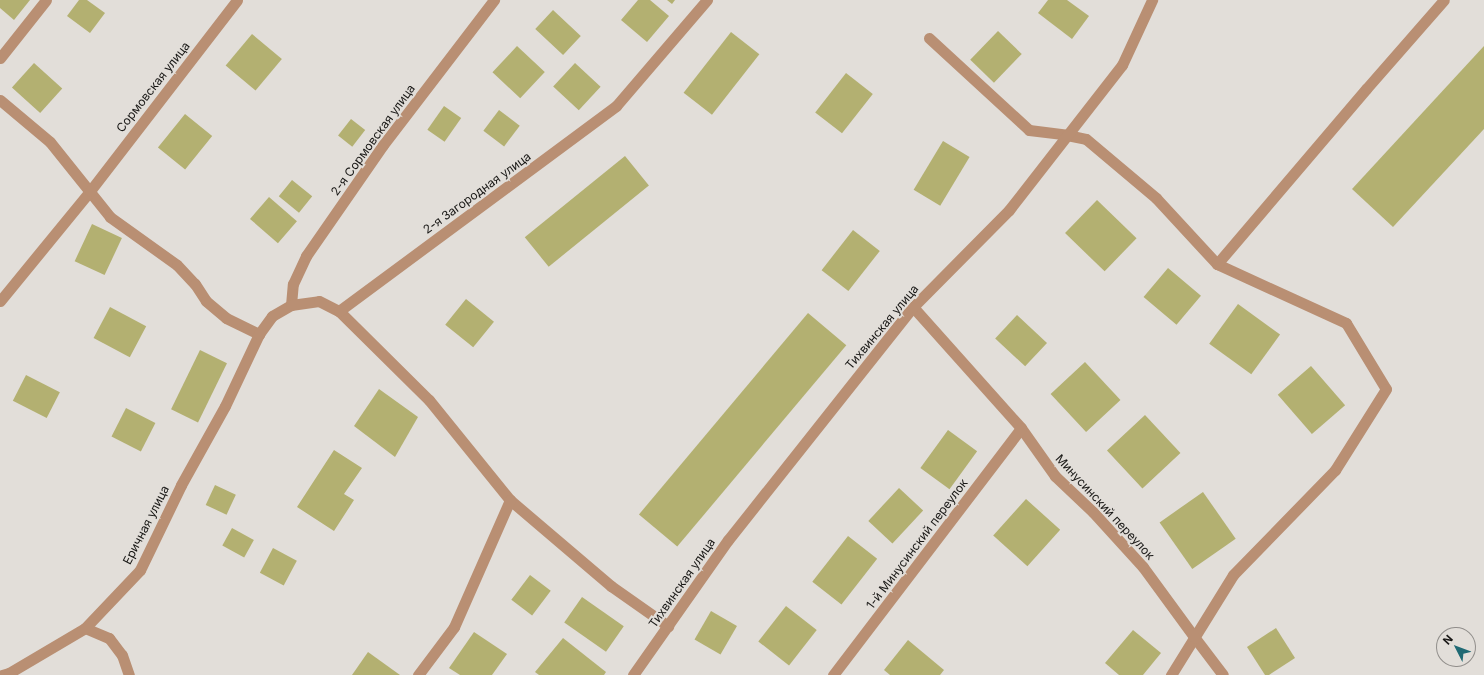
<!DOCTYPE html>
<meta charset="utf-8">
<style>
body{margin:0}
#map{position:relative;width:1484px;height:675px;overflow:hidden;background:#e2ded9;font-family:Inter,sans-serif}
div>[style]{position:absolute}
.building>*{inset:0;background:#b3b071;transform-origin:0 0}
.service>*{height:11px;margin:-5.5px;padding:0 5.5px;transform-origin:5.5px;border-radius:5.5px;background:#b98f73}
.minor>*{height:11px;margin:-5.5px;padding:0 5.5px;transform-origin:5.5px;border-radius:5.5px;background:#b98f73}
span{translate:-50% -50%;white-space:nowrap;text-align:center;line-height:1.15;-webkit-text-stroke:4px #e2ded9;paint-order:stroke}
.street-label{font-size:12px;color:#181715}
.north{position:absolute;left:1436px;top:627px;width:40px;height:40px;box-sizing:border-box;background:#e2ded9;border:1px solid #918e8b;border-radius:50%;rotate:312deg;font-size:11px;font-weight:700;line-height:16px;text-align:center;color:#181715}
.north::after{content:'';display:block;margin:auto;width:14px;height:18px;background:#206a74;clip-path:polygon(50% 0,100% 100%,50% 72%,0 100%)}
</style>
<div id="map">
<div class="building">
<div style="clip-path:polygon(0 0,30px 0,14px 20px,0 8px)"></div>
<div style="clip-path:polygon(79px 0,87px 0,105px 13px,90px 33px,67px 16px)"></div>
<div style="clip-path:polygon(638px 0,650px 0,669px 16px,647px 42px,621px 20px)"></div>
<div style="clip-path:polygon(667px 0,675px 0,672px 4px)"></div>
<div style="clip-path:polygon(1048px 0,1067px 0,1089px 16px,1072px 39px,1038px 13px)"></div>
<div style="left:553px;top:10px;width:38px;height:26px;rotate:43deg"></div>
<div style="left:998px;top:31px;width:33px;height:40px;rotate:44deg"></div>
<div style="left:731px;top:32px;width:36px;height:77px;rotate:38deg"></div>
<div style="left:252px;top:34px;width:39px;height:41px;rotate:40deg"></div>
<div style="left:517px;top:46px;width:38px;height:36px;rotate:43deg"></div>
<div style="clip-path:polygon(1484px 46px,1484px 129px,1393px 227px,1352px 189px)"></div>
<div style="left:34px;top:63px;width:38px;height:33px;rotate:42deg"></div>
<div style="left:575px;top:63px;width:35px;height:32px;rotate:43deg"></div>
<div style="left:846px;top:73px;width:34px;height:50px;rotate:38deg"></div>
<div style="left:444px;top:106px;width:21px;height:29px;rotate:35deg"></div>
<div style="left:499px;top:110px;width:26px;height:26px;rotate:37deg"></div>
<div style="left:185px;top:114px;width:35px;height:43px;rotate:39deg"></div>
<div style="left:351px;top:119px;width:18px;height:21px;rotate:38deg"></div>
<div style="left:943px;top:141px;width:31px;height:57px;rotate:31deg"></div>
<div style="left:625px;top:156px;width:38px;height:129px;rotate:51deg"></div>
<div style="left:292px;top:180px;width:26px;height:21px;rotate:39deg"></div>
<div style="left:269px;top:197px;width:37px;height:29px;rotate:41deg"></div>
<div style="left:1097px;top:200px;width:55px;height:46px;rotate:44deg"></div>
<div style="left:92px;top:224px;width:33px;height:41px;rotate:25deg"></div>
<div style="left:853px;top:230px;width:34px;height:51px;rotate:38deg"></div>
<div style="left:1168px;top:268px;width:43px;height:38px;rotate:40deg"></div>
<div style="left:466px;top:299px;width:36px;height:33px;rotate:39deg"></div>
<div style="left:1238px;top:304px;width:52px;height:49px;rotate:36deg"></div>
<div style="left:110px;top:307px;width:41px;height:35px;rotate:28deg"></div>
<div style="left:808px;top:313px;width:50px;height:263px;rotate:40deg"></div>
<div style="left:1017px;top:315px;width:41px;height:32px;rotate:43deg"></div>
<div style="left:200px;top:350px;width:30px;height:66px;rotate:26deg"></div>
<div style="left:1085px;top:362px;width:52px;height:47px;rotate:47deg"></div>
<div style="left:1311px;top:366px;width:52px;height:44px;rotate:49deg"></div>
<div style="left:26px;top:375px;width:38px;height:29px;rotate:27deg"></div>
<div style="clip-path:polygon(379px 389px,418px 417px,395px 457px,354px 426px)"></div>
<div style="left:126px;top:408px;width:33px;height:32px;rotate:27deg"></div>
<div style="left:1145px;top:415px;width:52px;height:52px;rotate:47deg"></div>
<div style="left:948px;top:430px;width:36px;height:47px;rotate:36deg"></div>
<div style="clip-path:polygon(334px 450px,362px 468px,344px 494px,354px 500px,334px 531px,297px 507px)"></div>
<div style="left:215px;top:485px;width:23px;height:22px;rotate:25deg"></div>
<div style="left:899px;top:488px;width:33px;height:45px;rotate:43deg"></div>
<div style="left:1203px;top:492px;width:57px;height:53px;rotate:55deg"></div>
<div style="left:1026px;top:499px;width:46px;height:49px;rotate:42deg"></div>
<div style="left:232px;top:528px;width:25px;height:20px;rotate:29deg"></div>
<div style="left:848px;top:536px;width:37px;height:58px;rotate:38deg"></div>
<div style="left:273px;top:548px;width:27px;height:28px;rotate:28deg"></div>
<div style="left:530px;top:575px;width:26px;height:31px;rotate:37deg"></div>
<div style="left:582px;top:597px;width:51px;height:31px;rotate:35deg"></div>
<div style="left:786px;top:606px;width:39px;height:45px;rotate:38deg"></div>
<div style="left:711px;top:611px;width:30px;height:33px;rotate:30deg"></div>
<div style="clip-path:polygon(1276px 628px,1295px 658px,1269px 675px,1265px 675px,1247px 647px)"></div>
<div style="clip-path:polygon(1133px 630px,1161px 653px,1143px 675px,1119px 675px,1105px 663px)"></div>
<div style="clip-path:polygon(474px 632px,507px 654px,492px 675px,460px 675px,449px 668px)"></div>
<div style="clip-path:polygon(563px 638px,606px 672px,604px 675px,539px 675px,535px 672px)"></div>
<div style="clip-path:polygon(908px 640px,944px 670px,940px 675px,890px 675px,884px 670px)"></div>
<div style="clip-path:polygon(368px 652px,400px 675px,352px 675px)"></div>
</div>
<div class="service">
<div style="left:929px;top:38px;width:136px;rotate:42.6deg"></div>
<div style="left:1029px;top:130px;width:38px;rotate:7deg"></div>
<div style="left:1195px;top:638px;width:46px;rotate:52.9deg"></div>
</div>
<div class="minor">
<div style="left:0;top:58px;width:74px;rotate:-51.6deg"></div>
<div style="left:0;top:100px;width:65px;rotate:40deg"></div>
<div style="left:50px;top:142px;width:96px;rotate:51.3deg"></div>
<div style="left:110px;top:217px;width:82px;rotate:35.6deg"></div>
<div style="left:177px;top:265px;width:26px;rotate:47deg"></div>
<div style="left:195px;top:284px;width:20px;rotate:57deg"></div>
<div style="left:206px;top:301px;width:26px;rotate:40deg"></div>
<div style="left:226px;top:318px;width:37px;rotate:26deg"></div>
<div style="left:1067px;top:135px;width:19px;rotate:12deg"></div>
<div style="left:1086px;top:139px;width:92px;rotate:40.1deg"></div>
<div style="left:1156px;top:198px;width:90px;rotate:47.3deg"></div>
<div style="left:1217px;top:264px;width:142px;rotate:24.6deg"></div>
<div style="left:1346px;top:323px;width:77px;rotate:58.8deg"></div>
<div style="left:1386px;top:389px;width:96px;rotate:122.2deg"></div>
<div style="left:1335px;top:470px;width:146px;rotate:134.2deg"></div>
<div style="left:1233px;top:575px;width:118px;rotate:121.8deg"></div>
<div style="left:1217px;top:264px;width:230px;rotate:-49.6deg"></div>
<div style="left:1366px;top:89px;width:118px;rotate:-48.8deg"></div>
<div style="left:0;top:301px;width:142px;rotate:-50.7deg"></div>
<div style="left:90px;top:191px;width:241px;rotate:-52.4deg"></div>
<div style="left:291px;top:305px;width:21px;rotate:-85deg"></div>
<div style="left:293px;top:284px;width:31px;rotate:-65deg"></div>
<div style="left:306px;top:256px;width:135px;rotate:-55.3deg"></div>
<div style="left:383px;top:145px;width:183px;rotate:-52.6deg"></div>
<div style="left:913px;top:307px;width:162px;rotate:48.2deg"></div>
<div style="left:1021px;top:428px;width:59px;rotate:54.7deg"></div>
<div style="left:1055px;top:476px;width:52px;rotate:43.5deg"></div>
<div style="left:1093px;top:512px;width:74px;rotate:47.7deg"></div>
<div style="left:1143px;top:567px;width:88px;rotate:53.8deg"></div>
<div style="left:339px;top:311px;width:127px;rotate:44.7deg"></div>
<div style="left:429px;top:400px;width:129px;rotate:51deg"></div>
<div style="left:510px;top:500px;width:133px;rotate:40.4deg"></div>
<div style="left:611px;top:586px;width:70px;rotate:35.1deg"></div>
<div style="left:85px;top:628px;width:26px;rotate:23deg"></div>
<div style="left:109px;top:638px;width:21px;rotate:53deg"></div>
<div style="left:122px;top:655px;width:21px;rotate:71deg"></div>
<div style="left:2px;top:675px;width:7px;rotate:-16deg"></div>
<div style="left:9px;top:673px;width:88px;rotate:-30.6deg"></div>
<div style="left:85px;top:628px;width:80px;rotate:-46.5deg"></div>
<div style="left:140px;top:570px;width:94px;rotate:-64.2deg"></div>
<div style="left:181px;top:485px;width:90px;rotate:-60.9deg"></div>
<div style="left:225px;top:406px;width:80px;rotate:-64.7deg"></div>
<div style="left:259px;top:334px;width:22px;rotate:-54deg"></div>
<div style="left:272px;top:316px;width:22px;rotate:-30deg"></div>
<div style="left:291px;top:305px;width:28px;rotate:-8deg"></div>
<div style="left:319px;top:301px;width:22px;rotate:27deg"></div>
<div style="left:339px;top:311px;width:345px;rotate:-36.5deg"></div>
<div style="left:616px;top:106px;width:140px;rotate:-49.4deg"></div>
<div style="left:418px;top:675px;width:60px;rotate:-53.1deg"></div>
<div style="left:454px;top:627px;width:139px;rotate:-66.2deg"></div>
<div style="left:633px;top:675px;width:165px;rotate:-54.9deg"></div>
<div style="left:728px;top:540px;width:298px;rotate:-51.6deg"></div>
<div style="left:913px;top:307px;width:136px;rotate:-45.3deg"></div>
<div style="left:1009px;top:210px;width:184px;rotate:-52.1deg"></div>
<div style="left:1122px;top:65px;width:72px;rotate:-65.2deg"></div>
<div style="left:833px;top:675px;width:310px;rotate:-52.7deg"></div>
</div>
<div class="street-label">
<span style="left:153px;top:87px;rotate:-52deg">Сормовская улица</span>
<span style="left:373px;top:140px;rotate:-54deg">2-я Сормовская улица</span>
<span style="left:477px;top:193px;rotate:-36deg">2-я Загородная улица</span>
<span style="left:882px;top:327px;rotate:-50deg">Тихвинская улица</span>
<span style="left:1105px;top:507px;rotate:47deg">Минусинский переулок</span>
<span style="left:146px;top:525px;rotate:-63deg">Еричная улица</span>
<span style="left:917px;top:544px;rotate:-53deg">1-й Минусинский переулок</span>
<span style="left:682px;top:583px;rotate:-55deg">Тихвинская улица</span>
</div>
<div class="north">N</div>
</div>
